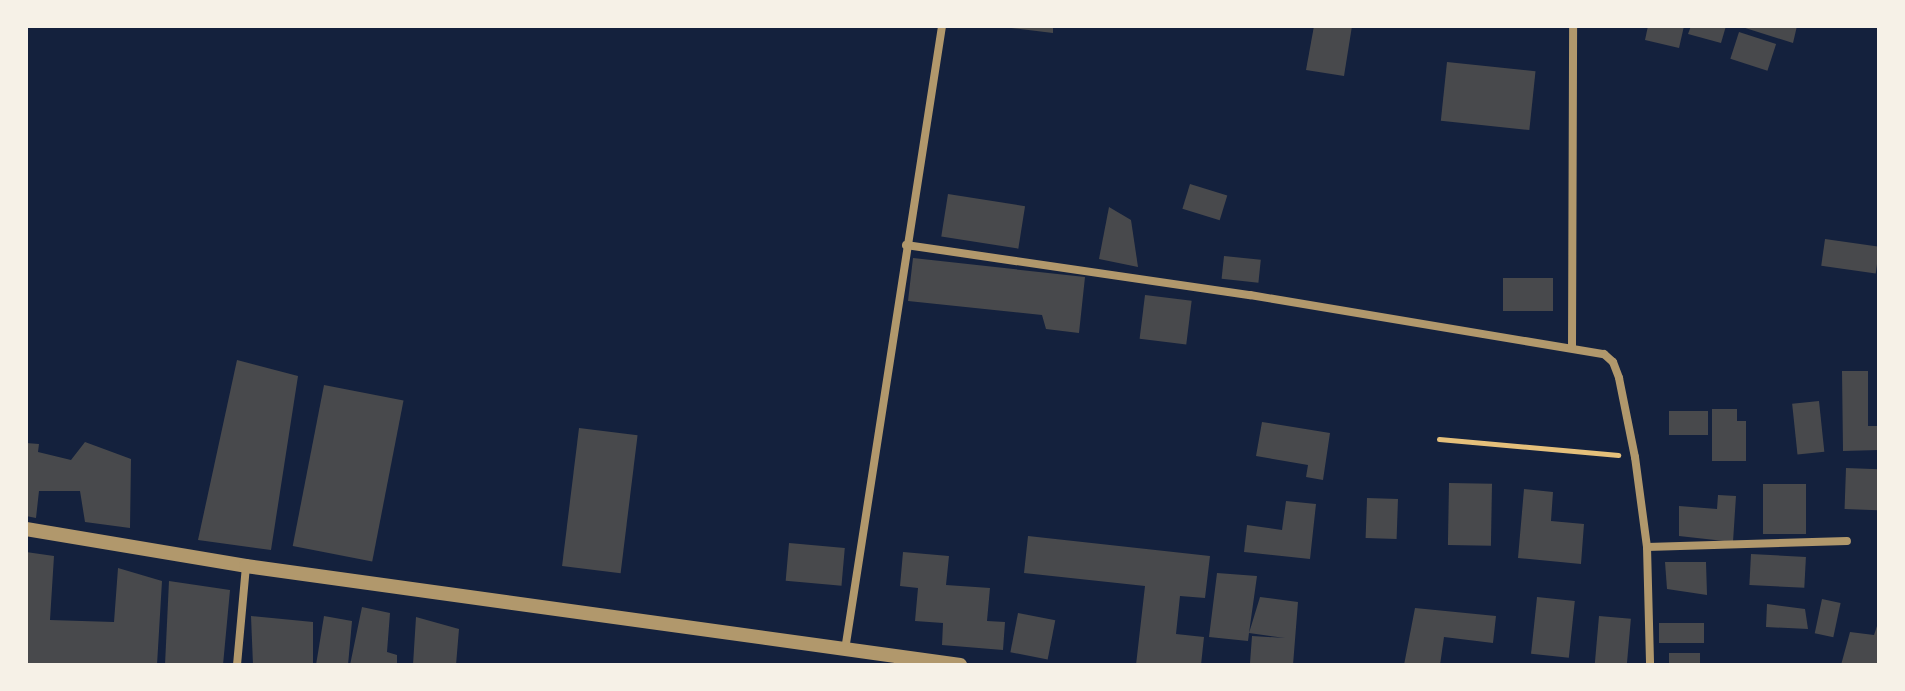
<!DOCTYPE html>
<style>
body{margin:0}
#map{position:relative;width:1905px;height:691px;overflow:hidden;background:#14213d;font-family:"Noto Sans",sans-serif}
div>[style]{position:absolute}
.building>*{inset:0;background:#48494c;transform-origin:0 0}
.path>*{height:5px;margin:-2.5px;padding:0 2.5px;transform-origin:2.5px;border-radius:2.5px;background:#e5c07b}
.minor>*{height:8px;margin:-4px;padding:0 4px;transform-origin:4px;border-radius:4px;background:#b1986c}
.tertiary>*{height:14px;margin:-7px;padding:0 7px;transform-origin:7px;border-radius:7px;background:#b1986c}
span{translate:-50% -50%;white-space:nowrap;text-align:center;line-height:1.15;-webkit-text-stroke:6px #f6f1e7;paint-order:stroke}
.frame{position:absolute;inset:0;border:28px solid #f6f1e7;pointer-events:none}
</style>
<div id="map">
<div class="building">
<div style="clip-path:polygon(1012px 26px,1053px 26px,1053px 33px,1011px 28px)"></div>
<div style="clip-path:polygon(1314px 26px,1352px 26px,1344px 76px,1306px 70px)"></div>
<div style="clip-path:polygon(1648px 26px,1684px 26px,1679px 48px,1645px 40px)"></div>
<div style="clip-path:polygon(1691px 26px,1726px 26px,1721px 43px,1688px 34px)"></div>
<div style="clip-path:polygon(1739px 26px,1797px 26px,1793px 43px)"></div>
<div style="left:1739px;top:32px;width:39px;height:28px;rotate:18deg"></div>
<div style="left:1447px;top:62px;width:89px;height:59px;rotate:6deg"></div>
<div style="left:1190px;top:184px;width:39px;height:26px;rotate:17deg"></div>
<div style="left:948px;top:194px;width:78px;height:43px;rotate:9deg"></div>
<div style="clip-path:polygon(1109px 207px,1131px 220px,1138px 267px,1099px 259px)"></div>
<div style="left:1825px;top:239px;width:55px;height:27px;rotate:8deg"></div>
<div style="left:1224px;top:256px;width:37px;height:23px;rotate:6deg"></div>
<div style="clip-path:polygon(913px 258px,1085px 277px,1079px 333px,1046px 329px,1042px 315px,908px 301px)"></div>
<div style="left:1503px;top:278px;width:50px;height:33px"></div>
<div style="left:1145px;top:295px;width:47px;height:44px;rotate:7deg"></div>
<div style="clip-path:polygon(237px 360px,298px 376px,271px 550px,198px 540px)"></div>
<div style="clip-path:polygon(1842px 371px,1868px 371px,1868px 426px,1879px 426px,1879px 450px,1843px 451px)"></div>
<div style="left:324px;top:385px;width:81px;height:164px;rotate:11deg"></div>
<div style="left:1819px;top:401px;width:51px;height:27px;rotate:84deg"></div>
<div style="clip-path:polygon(1712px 409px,1737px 409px,1737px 421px,1746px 421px,1746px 461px,1712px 461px)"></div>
<div style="left:1669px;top:411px;width:39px;height:24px"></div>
<div style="clip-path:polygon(1262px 422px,1330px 433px,1323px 480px,1306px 477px,1308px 465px,1256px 456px)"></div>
<div style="left:579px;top:428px;width:59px;height:139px;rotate:7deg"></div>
<div style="clip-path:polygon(85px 442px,131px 459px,130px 528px,85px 522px,80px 491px,39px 491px,36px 518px,26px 516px,26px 443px,39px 444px,38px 452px,71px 460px)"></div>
<div style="left:1846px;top:468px;width:33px;height:41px;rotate:2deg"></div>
<div style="left:1449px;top:483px;width:43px;height:62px;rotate:1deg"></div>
<div style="left:1763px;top:484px;width:43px;height:50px"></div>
<div style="clip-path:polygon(1524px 489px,1553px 492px,1551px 521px,1584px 524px,1581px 564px,1518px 558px)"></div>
<div style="clip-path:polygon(1718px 495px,1736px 496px,1733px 542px,1679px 536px,1679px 506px,1717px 509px)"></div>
<div style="left:1367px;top:498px;width:31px;height:40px;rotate:2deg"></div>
<div style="clip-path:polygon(1286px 501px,1316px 504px,1310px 559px,1244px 552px,1247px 525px,1282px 530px)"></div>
<div style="clip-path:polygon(1028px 536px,1210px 556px,1205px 598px,1180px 596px,1176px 634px,1204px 637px,1201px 665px,1136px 665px,1145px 586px,1024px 573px)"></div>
<div style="left:789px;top:543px;width:56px;height:38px;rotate:5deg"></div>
<div style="clip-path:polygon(26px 552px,54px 556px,50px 620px,114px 622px,118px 568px,162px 581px,157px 665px,26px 663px)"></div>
<div style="clip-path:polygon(903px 552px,949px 556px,946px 585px,990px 588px,987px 621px,1005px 622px,1003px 650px,942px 645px,943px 623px,915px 621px,918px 588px,900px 586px)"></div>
<div style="left:1751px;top:554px;width:55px;height:31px;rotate:3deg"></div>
<div style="clip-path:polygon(1665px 562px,1706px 562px,1707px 595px,1667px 589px)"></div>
<div style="clip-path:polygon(1217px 573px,1257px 576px,1249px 633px,1260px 597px,1298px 602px,1293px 665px,1250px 663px,1252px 636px,1285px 638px,1249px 633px,1248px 641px,1209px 637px)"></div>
<div style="clip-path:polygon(169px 581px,230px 590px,223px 665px,165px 665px)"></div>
<div style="left:1537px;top:597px;width:38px;height:57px;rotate:6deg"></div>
<div style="left:1822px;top:599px;width:19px;height:35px;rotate:12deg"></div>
<div style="clip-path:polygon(1767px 604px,1805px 609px,1808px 629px,1766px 627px)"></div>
<div style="clip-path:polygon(362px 607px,390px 613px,387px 652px,397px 655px,397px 665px,350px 665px)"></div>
<div style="clip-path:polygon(1415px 608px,1496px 616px,1493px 643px,1444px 637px,1440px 665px,1404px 665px)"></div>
<div style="left:1018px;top:613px;width:38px;height:40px;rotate:11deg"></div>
<div style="clip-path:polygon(251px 616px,313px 622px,313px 665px,253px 665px)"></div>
<div style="clip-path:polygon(324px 616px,352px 621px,348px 665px,316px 665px)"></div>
<div style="left:1599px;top:616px;width:32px;height:49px;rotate:5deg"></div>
<div style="clip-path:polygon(416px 617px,459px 629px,456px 665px,413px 665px)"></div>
<div style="clip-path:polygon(1879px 620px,1879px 665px,1841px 665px,1850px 632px,1874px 635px)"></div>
<div style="left:1659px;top:623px;width:45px;height:20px"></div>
<div style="left:1669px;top:653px;width:31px;height:12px"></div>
</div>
<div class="path">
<div style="left:1439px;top:439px;width:180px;rotate:5.1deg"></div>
</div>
<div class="minor">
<div style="left:906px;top:245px;width:348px;rotate:8.3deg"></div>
<div style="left:1250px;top:295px;width:359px;rotate:9.5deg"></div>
<div style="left:1604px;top:354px;width:12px;rotate:42deg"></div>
<div style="left:1613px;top:362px;width:17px;rotate:69deg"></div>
<div style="left:1619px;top:378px;width:81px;rotate:78.6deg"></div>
<div style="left:1635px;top:457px;width:91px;rotate:82.4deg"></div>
<div style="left:1647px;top:547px;width:118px;rotate:88.5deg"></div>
<div style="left:1572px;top:347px;width:321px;rotate:-89.8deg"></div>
<div style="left:1647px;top:547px;width:200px;rotate:-1.7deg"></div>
<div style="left:845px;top:650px;width:631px;rotate:-81.16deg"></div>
<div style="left:237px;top:665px;width:99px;rotate:-84.8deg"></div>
</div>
<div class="tertiary">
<div style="left:26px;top:529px;width:223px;rotate:9.5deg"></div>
<div style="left:246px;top:566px;width:721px;rotate:7.89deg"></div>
</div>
<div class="frame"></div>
</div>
